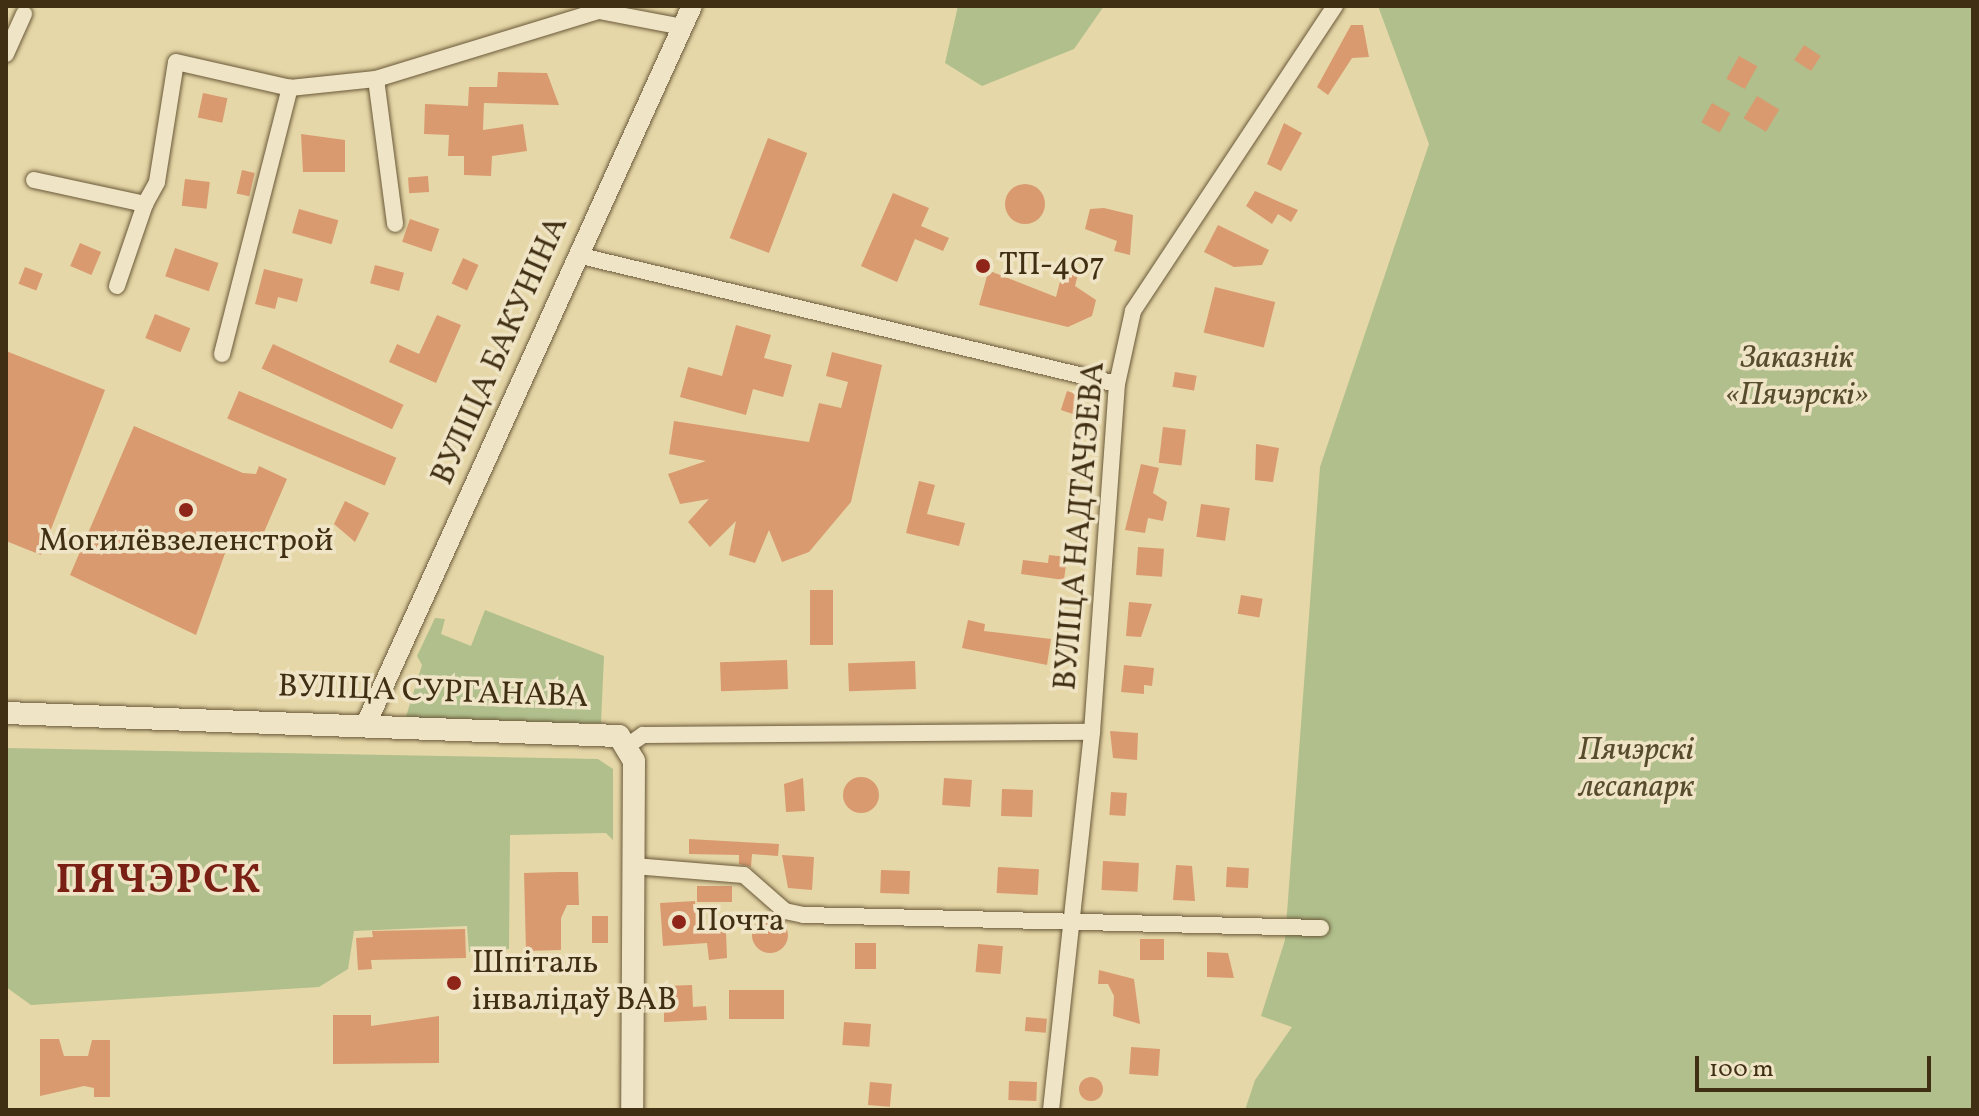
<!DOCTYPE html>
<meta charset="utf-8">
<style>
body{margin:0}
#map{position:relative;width:1979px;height:1116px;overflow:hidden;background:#e6d7a8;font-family:Vollkorn,serif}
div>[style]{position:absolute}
.green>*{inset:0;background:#b0bf8c}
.building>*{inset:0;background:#d99a70;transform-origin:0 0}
.round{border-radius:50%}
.roads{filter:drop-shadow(0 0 2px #6a5939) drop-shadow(0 0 2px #6a5939)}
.minor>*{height:16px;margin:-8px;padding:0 8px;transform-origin:8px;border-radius:8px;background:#efe5c6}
.tertiary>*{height:20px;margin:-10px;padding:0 10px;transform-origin:10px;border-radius:10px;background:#efe5c6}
.secondary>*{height:22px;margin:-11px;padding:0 11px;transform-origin:11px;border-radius:11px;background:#efe5c6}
.dots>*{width:22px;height:22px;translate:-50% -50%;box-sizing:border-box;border:4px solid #efe5c6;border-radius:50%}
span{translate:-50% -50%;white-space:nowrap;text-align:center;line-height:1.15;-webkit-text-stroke:7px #efe5c6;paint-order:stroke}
.poi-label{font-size:32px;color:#412f14}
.left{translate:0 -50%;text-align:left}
.street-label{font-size:32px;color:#412f14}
.park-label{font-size:32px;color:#574c2c;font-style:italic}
.district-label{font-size:40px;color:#7a1f14;font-weight:700;letter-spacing:2px}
.frame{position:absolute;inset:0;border:8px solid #412f14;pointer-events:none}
.scale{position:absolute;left:1695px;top:1056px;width:236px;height:36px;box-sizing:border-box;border:4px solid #412f14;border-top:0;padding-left:10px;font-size:24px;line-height:28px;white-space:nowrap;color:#412f14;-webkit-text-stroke:6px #efe5c6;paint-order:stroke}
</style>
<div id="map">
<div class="green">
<div style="clip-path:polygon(958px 6px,1104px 6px,1074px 49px,982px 86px,945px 63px)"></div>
<div style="clip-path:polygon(1378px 6px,1973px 6px,1973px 1110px,1245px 1110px,1255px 1080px,1292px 1027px,1261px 1016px,1285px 940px,1320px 467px,1429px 144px)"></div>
<div style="clip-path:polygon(485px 610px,604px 656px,601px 723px,404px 723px,422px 665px,417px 656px,435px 618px,445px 619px,441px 634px,471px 646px)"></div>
<div style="clip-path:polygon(6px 748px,598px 759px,613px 769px,613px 840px,606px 833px,510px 835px,509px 949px,469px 952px,467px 926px,354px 931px,348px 969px,319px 987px,31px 1005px,6px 987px)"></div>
</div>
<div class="building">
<div style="clip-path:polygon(1351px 25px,1363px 25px,1369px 57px,1352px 58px,1328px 95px,1317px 87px)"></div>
<div style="left:1804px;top:45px;width:20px;height:18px;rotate:33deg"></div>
<div style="left:1739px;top:56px;width:21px;height:26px;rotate:29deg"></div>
<div style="clip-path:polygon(498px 72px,547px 73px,559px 105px,484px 103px,483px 130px,523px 124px,527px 151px,492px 156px,491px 176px,464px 175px,464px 156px,448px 156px,449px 135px,424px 134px,425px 104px,468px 106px,469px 87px,497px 87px)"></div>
<div style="left:203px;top:93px;width:25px;height:25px;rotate:12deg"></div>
<div style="left:1757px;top:96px;width:26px;height:26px;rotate:31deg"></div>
<div style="left:1712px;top:103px;width:21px;height:22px;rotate:29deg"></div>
<div style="clip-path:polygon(1284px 123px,1302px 133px,1281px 171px,1267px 164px)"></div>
<div style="clip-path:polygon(301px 134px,345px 140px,345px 172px,303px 172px)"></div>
<div style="left:768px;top:138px;width:42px;height:107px;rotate:21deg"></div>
<div style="left:242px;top:170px;width:13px;height:24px;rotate:13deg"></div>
<div style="left:428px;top:176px;width:16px;height:20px;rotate:86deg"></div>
<div style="left:185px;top:179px;width:25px;height:27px;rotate:7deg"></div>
<div class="round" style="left:1005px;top:184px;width:40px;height:40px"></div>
<div style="clip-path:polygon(1255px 191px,1298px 210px,1291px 222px,1278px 214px,1272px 224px,1246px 206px)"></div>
<div style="clip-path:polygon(893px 193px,929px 208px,921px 226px,949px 238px,943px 251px,915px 239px,897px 282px,861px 266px)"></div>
<div style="clip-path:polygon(1104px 208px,1133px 215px,1130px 255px,1114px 251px,1117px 241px,1085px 229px,1090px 209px)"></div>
<div style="left:299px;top:209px;width:41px;height:25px;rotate:16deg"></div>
<div style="left:410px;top:219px;width:31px;height:24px;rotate:19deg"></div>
<div style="clip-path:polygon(1218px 225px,1269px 250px,1262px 265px,1234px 267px,1204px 252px)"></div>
<div style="left:80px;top:243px;width:23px;height:25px;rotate:23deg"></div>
<div style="left:175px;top:248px;width:46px;height:30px;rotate:19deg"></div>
<div style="clip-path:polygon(979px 256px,994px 262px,990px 271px,1056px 297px,1064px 266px,1079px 270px,1075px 286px,1096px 300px,1092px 316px,1068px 327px,979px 305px,987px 276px,973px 270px)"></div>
<div style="left:463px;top:258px;width:17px;height:28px;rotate:24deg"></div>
<div style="left:375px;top:265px;width:30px;height:19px;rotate:15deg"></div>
<div style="left:25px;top:267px;width:19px;height:18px;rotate:21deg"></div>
<div style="clip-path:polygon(264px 269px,303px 279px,297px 302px,278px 297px,275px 309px,255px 304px)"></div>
<div style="left:1215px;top:287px;width:62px;height:47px;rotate:14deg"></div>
<div style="left:155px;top:314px;width:38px;height:26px;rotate:22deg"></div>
<div style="clip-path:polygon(437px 315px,461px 325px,436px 383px,389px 362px,397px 344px,419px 354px)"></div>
<div style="clip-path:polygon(736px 325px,771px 335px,764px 358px,792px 365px,783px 397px,753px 389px,746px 415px,680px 397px,688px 367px,722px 376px)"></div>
<div style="left:273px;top:344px;width:144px;height:27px;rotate:25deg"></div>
<div style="clip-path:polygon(6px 351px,105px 390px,41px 555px,6px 541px)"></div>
<div style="clip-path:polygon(832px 352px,882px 365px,851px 502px,809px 552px,782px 562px,769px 530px,755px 563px,729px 555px,736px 521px,710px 547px,688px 522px,709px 499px,680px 504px,668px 474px,706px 461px,669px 454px,674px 421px,809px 442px,819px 403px,841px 408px,848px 382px,826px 376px)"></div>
<div style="left:1175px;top:372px;width:22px;height:15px;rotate:10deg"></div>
<div style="left:239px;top:391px;width:171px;height:30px;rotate:23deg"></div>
<div style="left:1067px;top:391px;width:20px;height:20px;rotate:18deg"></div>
<div style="clip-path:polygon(134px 426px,243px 473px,256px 474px,259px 466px,287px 479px,255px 553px,229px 542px,196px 635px,70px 575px)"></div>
<div style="left:1163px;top:427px;width:23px;height:36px;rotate:7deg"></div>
<div style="clip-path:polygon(1256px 444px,1279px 448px,1273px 482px,1255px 480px)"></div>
<div style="clip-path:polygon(1141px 464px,1159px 468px,1153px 493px,1167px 502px,1163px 521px,1148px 518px,1145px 533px,1125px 530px)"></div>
<div style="clip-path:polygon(919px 481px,935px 485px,927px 514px,965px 523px,959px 546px,906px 533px)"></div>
<div style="clip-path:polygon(345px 501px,369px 513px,355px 542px,334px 524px)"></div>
<div style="left:1201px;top:504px;width:29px;height:33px;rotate:8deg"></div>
<div style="left:1138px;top:547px;width:26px;height:28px;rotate:4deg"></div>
<div style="clip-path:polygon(1049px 555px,1067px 557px,1064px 580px,1021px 574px,1023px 560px,1048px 563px)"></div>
<div style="left:810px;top:590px;width:23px;height:55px"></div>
<div style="left:1241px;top:595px;width:22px;height:19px;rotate:10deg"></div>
<div style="clip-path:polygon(1129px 602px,1152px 604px,1141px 637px,1126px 636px)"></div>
<div style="clip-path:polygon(968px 620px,985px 624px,984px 631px,1051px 639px,1047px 665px,962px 648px)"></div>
<div style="left:787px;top:660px;width:29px;height:67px;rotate:88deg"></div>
<div style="left:915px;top:661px;width:28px;height:67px;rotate:88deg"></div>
<div style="clip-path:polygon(1124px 665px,1154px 668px,1152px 686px,1144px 685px,1144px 694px,1121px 692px)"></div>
<div style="clip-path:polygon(1110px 731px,1138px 733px,1137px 760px,1113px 758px)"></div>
<div class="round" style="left:843px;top:777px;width:36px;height:36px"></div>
<div style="clip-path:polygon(803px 778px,805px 811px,786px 812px,784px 784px)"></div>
<div style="left:944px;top:778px;width:28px;height:27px;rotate:4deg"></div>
<div style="left:1002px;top:789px;width:31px;height:27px;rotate:2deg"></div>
<div style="left:1111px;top:792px;width:16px;height:23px;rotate:4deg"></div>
<div style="clip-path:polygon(689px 839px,779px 844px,778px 856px,752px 854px,751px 867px,739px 864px,739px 855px,689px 854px)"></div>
<div style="clip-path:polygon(782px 855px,814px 857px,812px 890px,788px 888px)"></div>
<div style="left:1103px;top:861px;width:36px;height:29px;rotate:3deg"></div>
<div style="clip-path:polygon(1176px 865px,1192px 866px,1195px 901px,1173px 900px)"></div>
<div style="left:998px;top:867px;width:41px;height:26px;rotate:3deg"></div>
<div style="left:1227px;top:867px;width:22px;height:20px;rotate:3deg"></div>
<div style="left:881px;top:870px;width:29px;height:23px;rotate:2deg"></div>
<div style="clip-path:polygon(560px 872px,578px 872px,579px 905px,567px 905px,561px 918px,561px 950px,526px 951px,524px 873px)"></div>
<div style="left:732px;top:886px;width:16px;height:35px;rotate:90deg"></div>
<div style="clip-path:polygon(695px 901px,697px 930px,726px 932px,727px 958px,709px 960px,707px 943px,663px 946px,660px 903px)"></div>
<div style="left:592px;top:916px;width:16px;height:27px"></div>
<div class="round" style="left:752px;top:917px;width:36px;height:36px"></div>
<div style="clip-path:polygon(465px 929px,466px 958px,371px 960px,372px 969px,358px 970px,356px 938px,373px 937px,372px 931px)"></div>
<div style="left:1164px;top:939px;width:21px;height:24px;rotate:90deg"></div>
<div style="left:855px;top:943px;width:21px;height:26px"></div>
<div style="left:978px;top:944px;width:25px;height:28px;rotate:5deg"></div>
<div style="clip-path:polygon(1207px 952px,1228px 953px,1234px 978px,1207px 977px)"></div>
<div style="clip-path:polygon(1099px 970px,1134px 979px,1140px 1024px,1113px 1016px,1114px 996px,1108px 984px,1098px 984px)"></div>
<div style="clip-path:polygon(692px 985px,693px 1007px,706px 1006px,707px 1020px,664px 1022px,664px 986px)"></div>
<div style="left:729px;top:990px;width:55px;height:29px"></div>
<div style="clip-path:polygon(333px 1015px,371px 1015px,371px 1026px,439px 1016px,439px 1063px,333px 1064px)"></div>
<div style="left:1026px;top:1017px;width:21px;height:14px;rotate:5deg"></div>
<div style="left:844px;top:1022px;width:27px;height:23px;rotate:4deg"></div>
<div style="clip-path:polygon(40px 1039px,59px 1039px,64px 1056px,88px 1056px,92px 1040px,110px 1040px,110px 1097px,94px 1097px,94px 1088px,84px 1086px,40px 1096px)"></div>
<div style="left:1160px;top:1049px;width:27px;height:29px;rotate:94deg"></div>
<div class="round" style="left:1079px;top:1077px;width:24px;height:24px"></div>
<div style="left:1009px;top:1081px;width:28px;height:19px;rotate:2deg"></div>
<div style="left:870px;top:1082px;width:22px;height:23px;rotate:5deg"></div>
</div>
<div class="roads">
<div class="minor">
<div style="left:6px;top:54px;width:44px;rotate:-65.8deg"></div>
<div style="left:376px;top:79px;width:146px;rotate:82.5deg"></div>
<div style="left:34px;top:180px;width:114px;rotate:12.2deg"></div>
<div style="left:145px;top:204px;width:25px;rotate:-61deg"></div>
<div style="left:157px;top:182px;width:121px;rotate:-81deg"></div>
<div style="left:176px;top:62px;width:117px;rotate:12.8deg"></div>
<div style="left:290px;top:88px;width:86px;rotate:-6deg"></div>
<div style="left:376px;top:79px;width:233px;rotate:-17deg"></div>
<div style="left:599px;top:11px;width:86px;rotate:10.8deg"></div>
<div style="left:577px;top:255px;width:555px;rotate:13.44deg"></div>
<div style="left:117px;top:286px;width:87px;rotate:-71.1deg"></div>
<div style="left:222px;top:354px;width:275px;rotate:-75.7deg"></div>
<div style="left:630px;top:744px;width:16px;rotate:-35deg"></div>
<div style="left:643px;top:735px;width:449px;rotate:-0.4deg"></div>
<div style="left:634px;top:866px;width:110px;rotate:4.7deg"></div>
<div style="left:744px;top:875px;width:55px;rotate:41.3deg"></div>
<div style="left:785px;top:911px;width:19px;rotate:12deg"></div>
<div style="left:804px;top:915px;width:517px;rotate:1.44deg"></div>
<div style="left:1051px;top:1110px;width:380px;rotate:-83.8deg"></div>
<div style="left:1092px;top:732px;width:349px;rotate:-85.9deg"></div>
<div style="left:1117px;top:384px;width:75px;rotate:-77.6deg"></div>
<div style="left:1133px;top:311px;width:366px;rotate:-56.5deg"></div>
</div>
<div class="tertiary">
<div style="left:367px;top:722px;width:786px;rotate:-65.59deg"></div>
</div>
<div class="secondary">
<div style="left:6px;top:713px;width:613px;rotate:2.15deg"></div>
<div style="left:619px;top:736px;width:29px;rotate:59deg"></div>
<div style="left:634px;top:761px;width:349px;rotate:90.3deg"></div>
</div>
</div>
<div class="dots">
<div style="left:983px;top:266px;background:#8f2418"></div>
<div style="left:186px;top:510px;background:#8f2418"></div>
<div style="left:679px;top:922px;background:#8f2418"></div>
<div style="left:454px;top:983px;background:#8f2418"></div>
</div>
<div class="poi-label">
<span class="left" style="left:999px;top:266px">ТП-407</span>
<span style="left:186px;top:542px">Могилёвзеленстрой</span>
<span class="left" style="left:695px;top:922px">Почта</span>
<span class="left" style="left:472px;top:983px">Шпіталь<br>інвалідаў ВАВ</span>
</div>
<div class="street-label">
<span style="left:501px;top:351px;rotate:-66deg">ВУЛІЦА БАКУНІНА</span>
<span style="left:1081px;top:526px;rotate:-85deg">ВУЛІЦА НАДТАЧЭЕВА</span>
<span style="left:433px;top:693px;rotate:2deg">ВУЛІЦА СУРГАНАВА</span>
</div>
<div class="park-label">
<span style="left:1797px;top:378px">Заказнік<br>«Пячэрскі»</span>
<span style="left:1636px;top:770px">Пячэрскі<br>лесапарк</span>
</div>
<div class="district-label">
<span style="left:159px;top:882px">ПЯЧЭРСК</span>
</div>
<div class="frame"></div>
<div class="scale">100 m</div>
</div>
